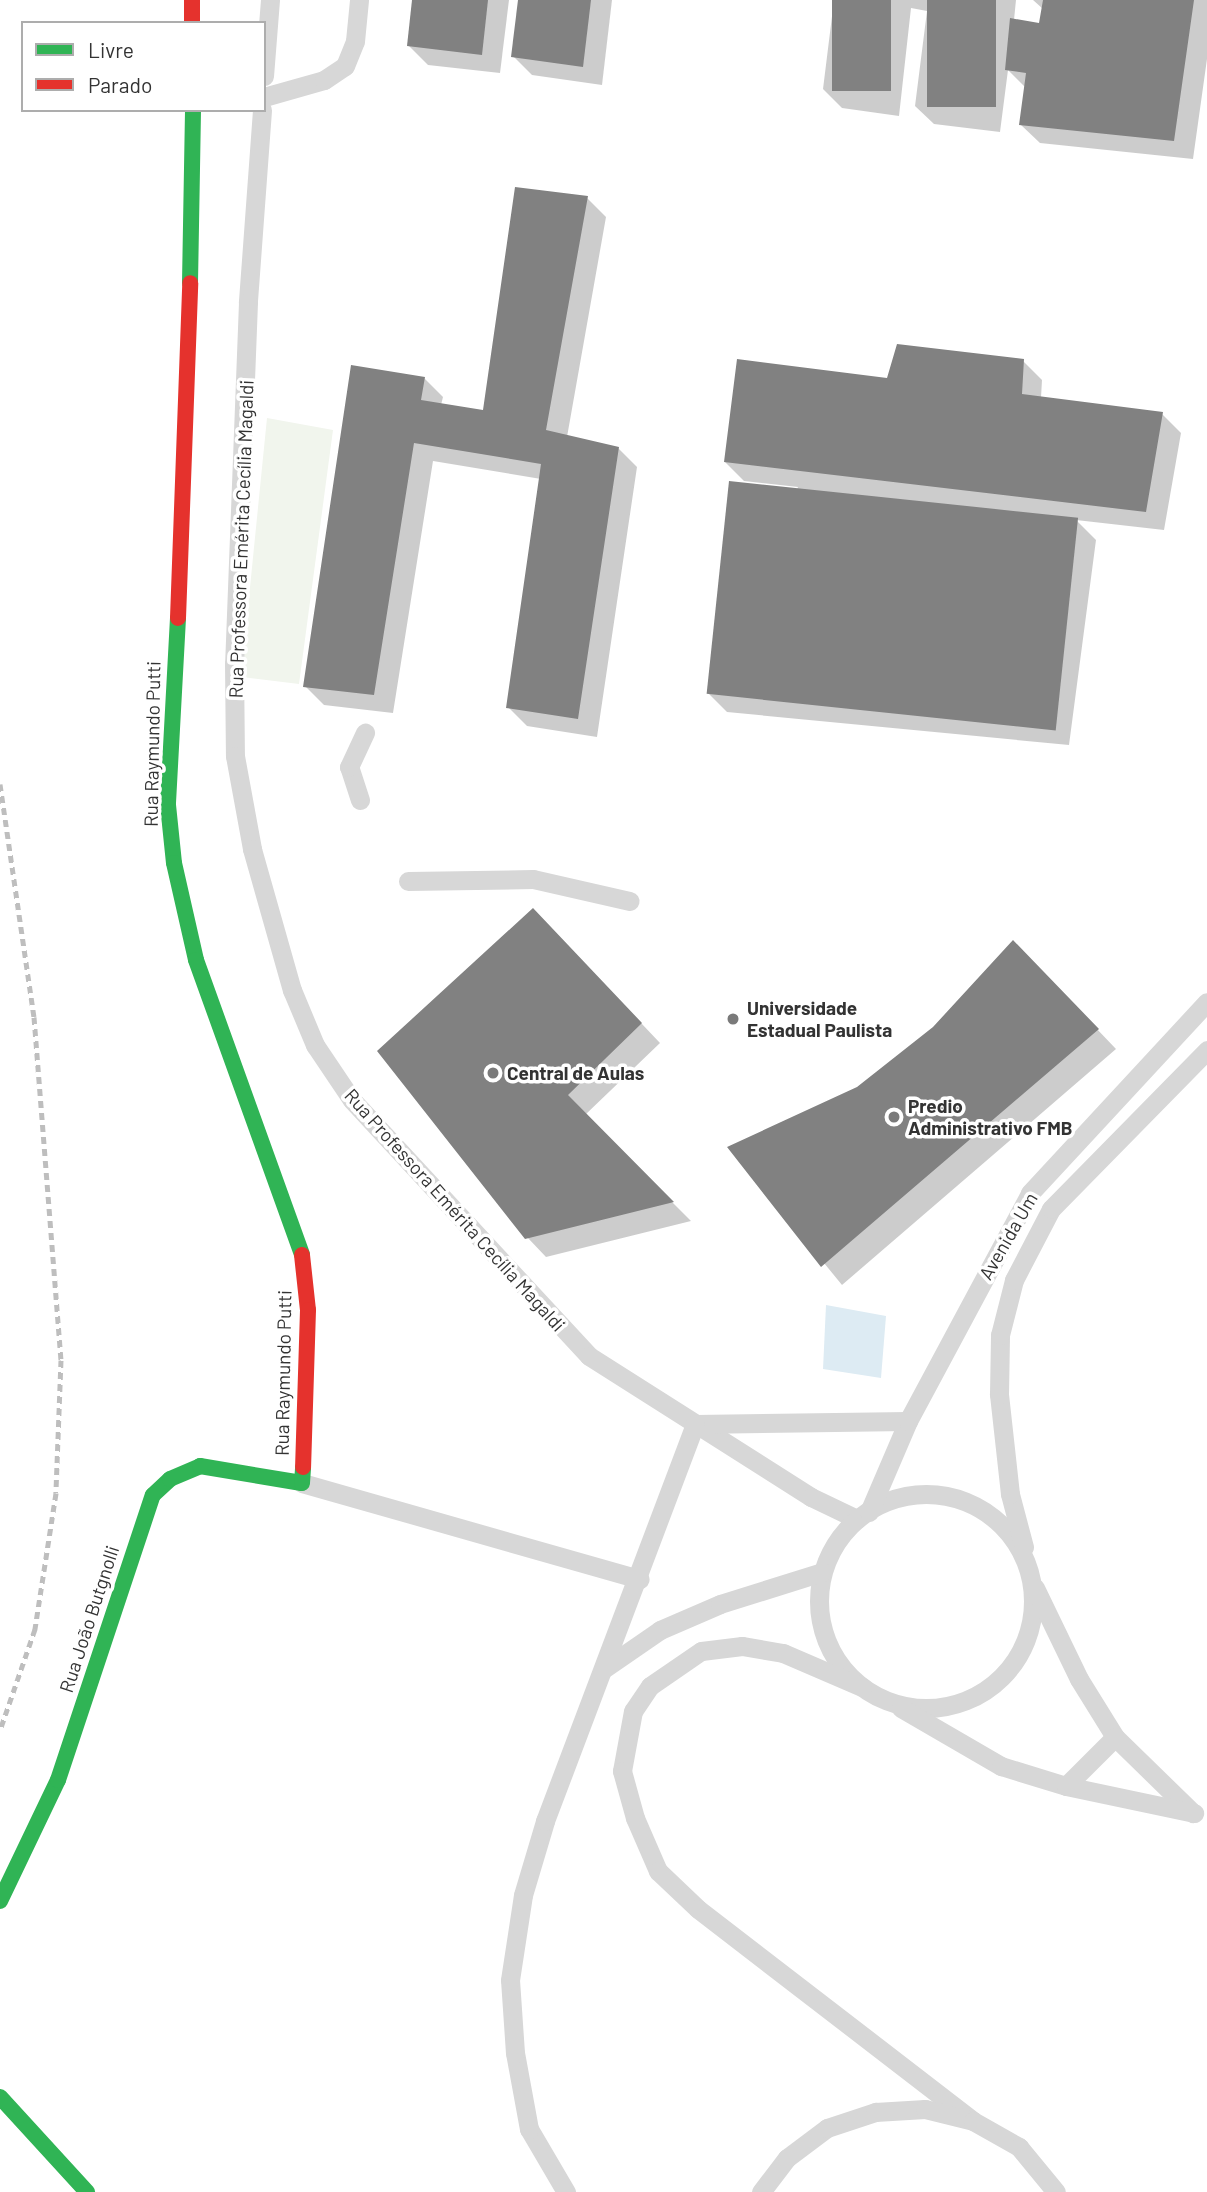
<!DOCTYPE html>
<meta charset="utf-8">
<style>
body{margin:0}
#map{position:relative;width:1207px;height:2192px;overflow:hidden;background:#fff;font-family:Barlow,sans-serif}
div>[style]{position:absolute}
.green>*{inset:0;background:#f1f5ed}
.water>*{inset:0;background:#ddebf3}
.shadow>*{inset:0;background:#0003}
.building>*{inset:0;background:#818181;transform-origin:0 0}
.lane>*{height:19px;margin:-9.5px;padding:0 9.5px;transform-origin:9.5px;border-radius:9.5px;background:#d7d7d7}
.lane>.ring{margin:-9.5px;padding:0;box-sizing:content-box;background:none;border:19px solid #d7d7d7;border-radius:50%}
.fast>*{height:16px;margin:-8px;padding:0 8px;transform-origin:8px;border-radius:8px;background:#30b455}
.jam>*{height:16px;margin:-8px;padding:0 8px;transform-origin:8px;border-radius:8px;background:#e5322d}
.rail>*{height:5px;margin-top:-2.5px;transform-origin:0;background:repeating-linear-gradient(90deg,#bebebe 0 7px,transparent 0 12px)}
.dots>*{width:19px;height:19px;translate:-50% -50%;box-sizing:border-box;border:4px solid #fff;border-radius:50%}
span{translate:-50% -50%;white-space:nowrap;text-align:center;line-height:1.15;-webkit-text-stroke:7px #fff;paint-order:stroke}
.street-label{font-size:19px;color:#333}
.poi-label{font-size:19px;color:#333;font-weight:700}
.left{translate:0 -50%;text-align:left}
.legend{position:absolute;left:21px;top:21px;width:245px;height:91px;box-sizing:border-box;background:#fff;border:2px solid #adadad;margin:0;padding:9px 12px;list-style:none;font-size:21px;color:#333}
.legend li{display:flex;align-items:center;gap:14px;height:35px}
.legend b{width:35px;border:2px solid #adadad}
</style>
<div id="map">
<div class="green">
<div style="clip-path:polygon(267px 418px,333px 430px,299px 684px,241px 677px)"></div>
</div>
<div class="water">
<div style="clip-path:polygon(826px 1305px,886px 1316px,881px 1378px,823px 1369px)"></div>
</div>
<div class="shadow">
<div style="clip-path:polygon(414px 0,509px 0,500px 73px,428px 65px,409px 46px)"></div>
<div style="clip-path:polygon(520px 0,612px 0,602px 85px,532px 75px,513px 56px)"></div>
<div style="clip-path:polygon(834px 0,1016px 0,1014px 20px,1041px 25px,1043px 9px,1033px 0,1207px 0,1207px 59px,1193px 159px,1040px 143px,1021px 125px,1026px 88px,1008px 70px,1000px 132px,934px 124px,915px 106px,927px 11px,911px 8px,899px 116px,842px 108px,823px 89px)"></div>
<div style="clip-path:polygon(587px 198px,606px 217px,567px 437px,618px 448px,637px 467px,597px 737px,527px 726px,508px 707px,541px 479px,433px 461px,393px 713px,324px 705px,305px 686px,424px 378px,443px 397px,441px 405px,484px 412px)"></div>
<div style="clip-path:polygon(1023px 361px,1042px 380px,1041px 398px,1162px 414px,1181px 433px,1164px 530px,1076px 520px,1096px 540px,1069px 745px,727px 712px,708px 693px,798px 487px,744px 481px,725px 462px,888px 380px)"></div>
<div style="clip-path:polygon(552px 929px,660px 1043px,585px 1115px,691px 1221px,546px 1257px,527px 1237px)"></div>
<div style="clip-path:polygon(1032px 961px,1116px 1049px,842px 1285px,730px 1148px,858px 1088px)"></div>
</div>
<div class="building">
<div style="clip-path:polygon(412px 0,488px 0,482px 55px,407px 46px)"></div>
<div style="clip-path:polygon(518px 0,591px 0,583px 67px,511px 57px)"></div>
<div style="left:832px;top:0;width:59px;height:91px"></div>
<div style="left:927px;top:0;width:69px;height:107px"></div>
<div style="clip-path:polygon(1043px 0,1194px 0,1174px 141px,1019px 125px,1026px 73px,1005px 70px,1010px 18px,1039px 23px)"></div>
<div style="clip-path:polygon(515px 187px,588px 196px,546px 430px,619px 447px,578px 719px,506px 708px,541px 464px,414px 443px,374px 695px,303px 687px,351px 365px,425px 377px,421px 400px,483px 410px)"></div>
<div style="clip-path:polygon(897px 344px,1024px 359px,1022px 394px,1163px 412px,1146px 512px,724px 462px,737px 359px,887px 378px)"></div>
<div style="left:729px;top:481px;width:351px;height:214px;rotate:6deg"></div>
<div style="clip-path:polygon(533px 908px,642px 1023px,568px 1095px,674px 1202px,525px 1239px,377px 1051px)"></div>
<div style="clip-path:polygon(1013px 940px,1099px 1029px,821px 1267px,727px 1147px,857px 1087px,933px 1027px)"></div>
</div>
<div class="lane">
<div style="left:264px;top:76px;width:76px;rotate:-85.5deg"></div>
<div style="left:264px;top:97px;width:62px;rotate:-15.8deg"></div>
<div style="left:324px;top:80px;width:25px;rotate:-34deg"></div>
<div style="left:345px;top:66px;width:27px;rotate:-68deg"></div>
<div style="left:355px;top:41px;width:41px;rotate:-84.4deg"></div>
<div style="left:262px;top:110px;width:193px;rotate:94.2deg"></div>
<div style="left:248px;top:302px;width:362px;rotate:92.2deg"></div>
<div style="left:234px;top:664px;width:92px;rotate:89.4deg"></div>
<div style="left:235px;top:756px;width:95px;rotate:79.6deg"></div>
<div style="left:252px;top:849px;width:147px;rotate:74.2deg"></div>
<div style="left:292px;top:990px;width:60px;rotate:67.3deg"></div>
<div style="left:315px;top:1045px;width:66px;rotate:56.1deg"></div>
<div style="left:352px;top:1100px;width:349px;rotate:47.2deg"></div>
<div style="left:589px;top:1356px;width:263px;rotate:32.4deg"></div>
<div style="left:811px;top:1497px;width:51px;rotate:25.6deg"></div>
<div style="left:360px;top:800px;width:35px;rotate:-108deg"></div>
<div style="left:349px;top:767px;width:38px;rotate:-65deg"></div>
<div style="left:408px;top:881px;width:125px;rotate:-0.9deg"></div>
<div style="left:533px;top:879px;width:99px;rotate:12.8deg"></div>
<div style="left:695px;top:1424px;width:213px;rotate:-0.8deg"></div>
<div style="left:302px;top:1483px;width:351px;rotate:15.9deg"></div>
<div class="ring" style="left:819px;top:1494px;width:195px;height:195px"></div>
<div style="left:869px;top:1512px;width:99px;rotate:-66.8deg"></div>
<div style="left:908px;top:1421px;width:259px;rotate:-61.8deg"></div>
<div style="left:1030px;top:1193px;width:260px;rotate:-47.2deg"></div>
<div style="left:1024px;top:1547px;width:55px;rotate:-104.8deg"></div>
<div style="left:1010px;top:1494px;width:101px;rotate:-96.3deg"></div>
<div style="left:999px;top:1394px;width:59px;rotate:-89deg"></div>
<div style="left:1000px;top:1335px;width:57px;rotate:-75.7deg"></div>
<div style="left:1014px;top:1280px;width:80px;rotate:-62.5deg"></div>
<div style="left:1051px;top:1209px;width:223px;rotate:-45.5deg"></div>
<div style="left:1035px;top:1588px;width:101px;rotate:64.2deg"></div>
<div style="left:1079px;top:1679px;width:68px;rotate:58.2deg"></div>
<div style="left:1115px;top:1737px;width:109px;rotate:44.3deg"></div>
<div style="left:605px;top:1668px;width:67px;rotate:-34.6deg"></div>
<div style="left:660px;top:1630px;width:65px;rotate:-23.4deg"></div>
<div style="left:720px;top:1604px;width:107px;rotate:-17.4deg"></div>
<div style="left:862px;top:1687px;width:86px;rotate:-156.7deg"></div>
<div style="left:783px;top:1653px;width:42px;rotate:-170.3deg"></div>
<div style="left:742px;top:1646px;width:41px;rotate:173deg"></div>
<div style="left:701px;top:1651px;width:62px;rotate:145.5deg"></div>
<div style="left:650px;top:1686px;width:30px;rotate:124deg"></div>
<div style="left:633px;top:1711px;width:61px;rotate:100.4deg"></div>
<div style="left:622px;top:1771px;width:49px;rotate:74.5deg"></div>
<div style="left:635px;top:1818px;width:58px;rotate:66.5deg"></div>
<div style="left:658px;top:1871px;width:55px;rotate:43.5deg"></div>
<div style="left:698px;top:1909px;width:347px;rotate:37.6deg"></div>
<div style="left:901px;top:1708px;width:116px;rotate:30.1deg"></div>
<div style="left:1001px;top:1766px;width:68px;rotate:17.1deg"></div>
<div style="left:1066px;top:1786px;width:131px;rotate:11.9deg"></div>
<div style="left:1066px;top:1786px;width:69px;rotate:-45deg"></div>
<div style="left:566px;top:2192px;width:73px;rotate:-120.4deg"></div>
<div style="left:529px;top:2129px;width:77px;rotate:-100.4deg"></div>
<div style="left:515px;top:2053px;width:73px;rotate:-93.9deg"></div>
<div style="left:510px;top:1980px;width:86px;rotate:-81.3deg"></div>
<div style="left:523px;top:1895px;width:77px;rotate:-73.4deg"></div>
<div style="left:545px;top:1821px;width:424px;rotate:-69.3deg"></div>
<div style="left:761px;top:2192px;width:43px;rotate:-52.6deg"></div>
<div style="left:787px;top:2158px;width:50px;rotate:-36.9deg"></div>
<div style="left:827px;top:2128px;width:51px;rotate:-18.4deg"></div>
<div style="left:875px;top:2112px;width:50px;rotate:-3.4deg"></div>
<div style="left:925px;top:2109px;width:49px;rotate:14deg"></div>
<div style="left:973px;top:2121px;width:53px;rotate:29.5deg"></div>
<div style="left:1019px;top:2147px;width:58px;rotate:50.6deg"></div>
</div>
<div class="fast">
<div style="left:190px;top:283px;width:173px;rotate:-89deg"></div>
<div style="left:178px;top:618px;width:187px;rotate:93.1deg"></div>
<div style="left:168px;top:805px;width:58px;rotate:84.1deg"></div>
<div style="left:174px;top:863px;width:99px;rotate:77.2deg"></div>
<div style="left:196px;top:960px;width:313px;rotate:70.2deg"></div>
<div style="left:0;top:1901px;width:134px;rotate:-64.4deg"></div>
<div style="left:58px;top:1780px;width:300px;rotate:-71.6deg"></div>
<div style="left:153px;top:1495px;width:23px;rotate:-43deg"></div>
<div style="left:170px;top:1479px;width:33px;rotate:-23deg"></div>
<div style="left:200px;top:1466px;width:103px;rotate:9.5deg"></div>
<div style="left:302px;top:1483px;width:16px;rotate:-86deg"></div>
<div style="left:0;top:2097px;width:129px;rotate:47.5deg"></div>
</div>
<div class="jam">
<div style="left:192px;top:0;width:23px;rotate:90deg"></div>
<div style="left:178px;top:618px;width:335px;rotate:-87.9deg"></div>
<div style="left:302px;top:1255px;width:55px;rotate:83.8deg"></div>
<div style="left:308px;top:1310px;width:157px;rotate:91.8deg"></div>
</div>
<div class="rail">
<div style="left:0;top:784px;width:235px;rotate:81.7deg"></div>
<div style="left:34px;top:1017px;width:344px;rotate:85.5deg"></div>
<div style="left:61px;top:1360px;width:133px;rotate:92.2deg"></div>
<div style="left:56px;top:1493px;width:138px;rotate:98.8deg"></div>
<div style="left:35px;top:1629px;width:107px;rotate:109.1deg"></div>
</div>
<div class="dots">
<div style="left:733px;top:1019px;background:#7a7a7a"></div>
<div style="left:493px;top:1073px;background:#7a7a7a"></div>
<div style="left:894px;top:1117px;background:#7a7a7a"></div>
</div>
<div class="street-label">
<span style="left:241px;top:539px;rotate:-88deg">Rua Professora Emérita Cecília Magaldi</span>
<span style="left:152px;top:744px;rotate:-89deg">Rua Raymundo Putti</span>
<span style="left:455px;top:1210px;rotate:48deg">Rua Professora Emérita Cecília Magaldi</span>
<span style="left:1008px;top:1236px;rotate:-60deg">Avenida Um</span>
<span style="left:283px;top:1373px;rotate:-89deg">Rua Raymundo Putti</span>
<span style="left:89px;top:1619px;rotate:-72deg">Rua João Butgnolli</span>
</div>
<div class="poi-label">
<span class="left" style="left:747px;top:1019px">Universidade<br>Estadual Paulista</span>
<span class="left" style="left:507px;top:1073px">Central de Aulas</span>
<span class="left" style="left:908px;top:1117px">Predio<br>Administrativo FMB</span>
</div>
<ul class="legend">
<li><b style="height:9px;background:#30b455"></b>Livre</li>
<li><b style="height:9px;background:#e5322d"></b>Parado</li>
</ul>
</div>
